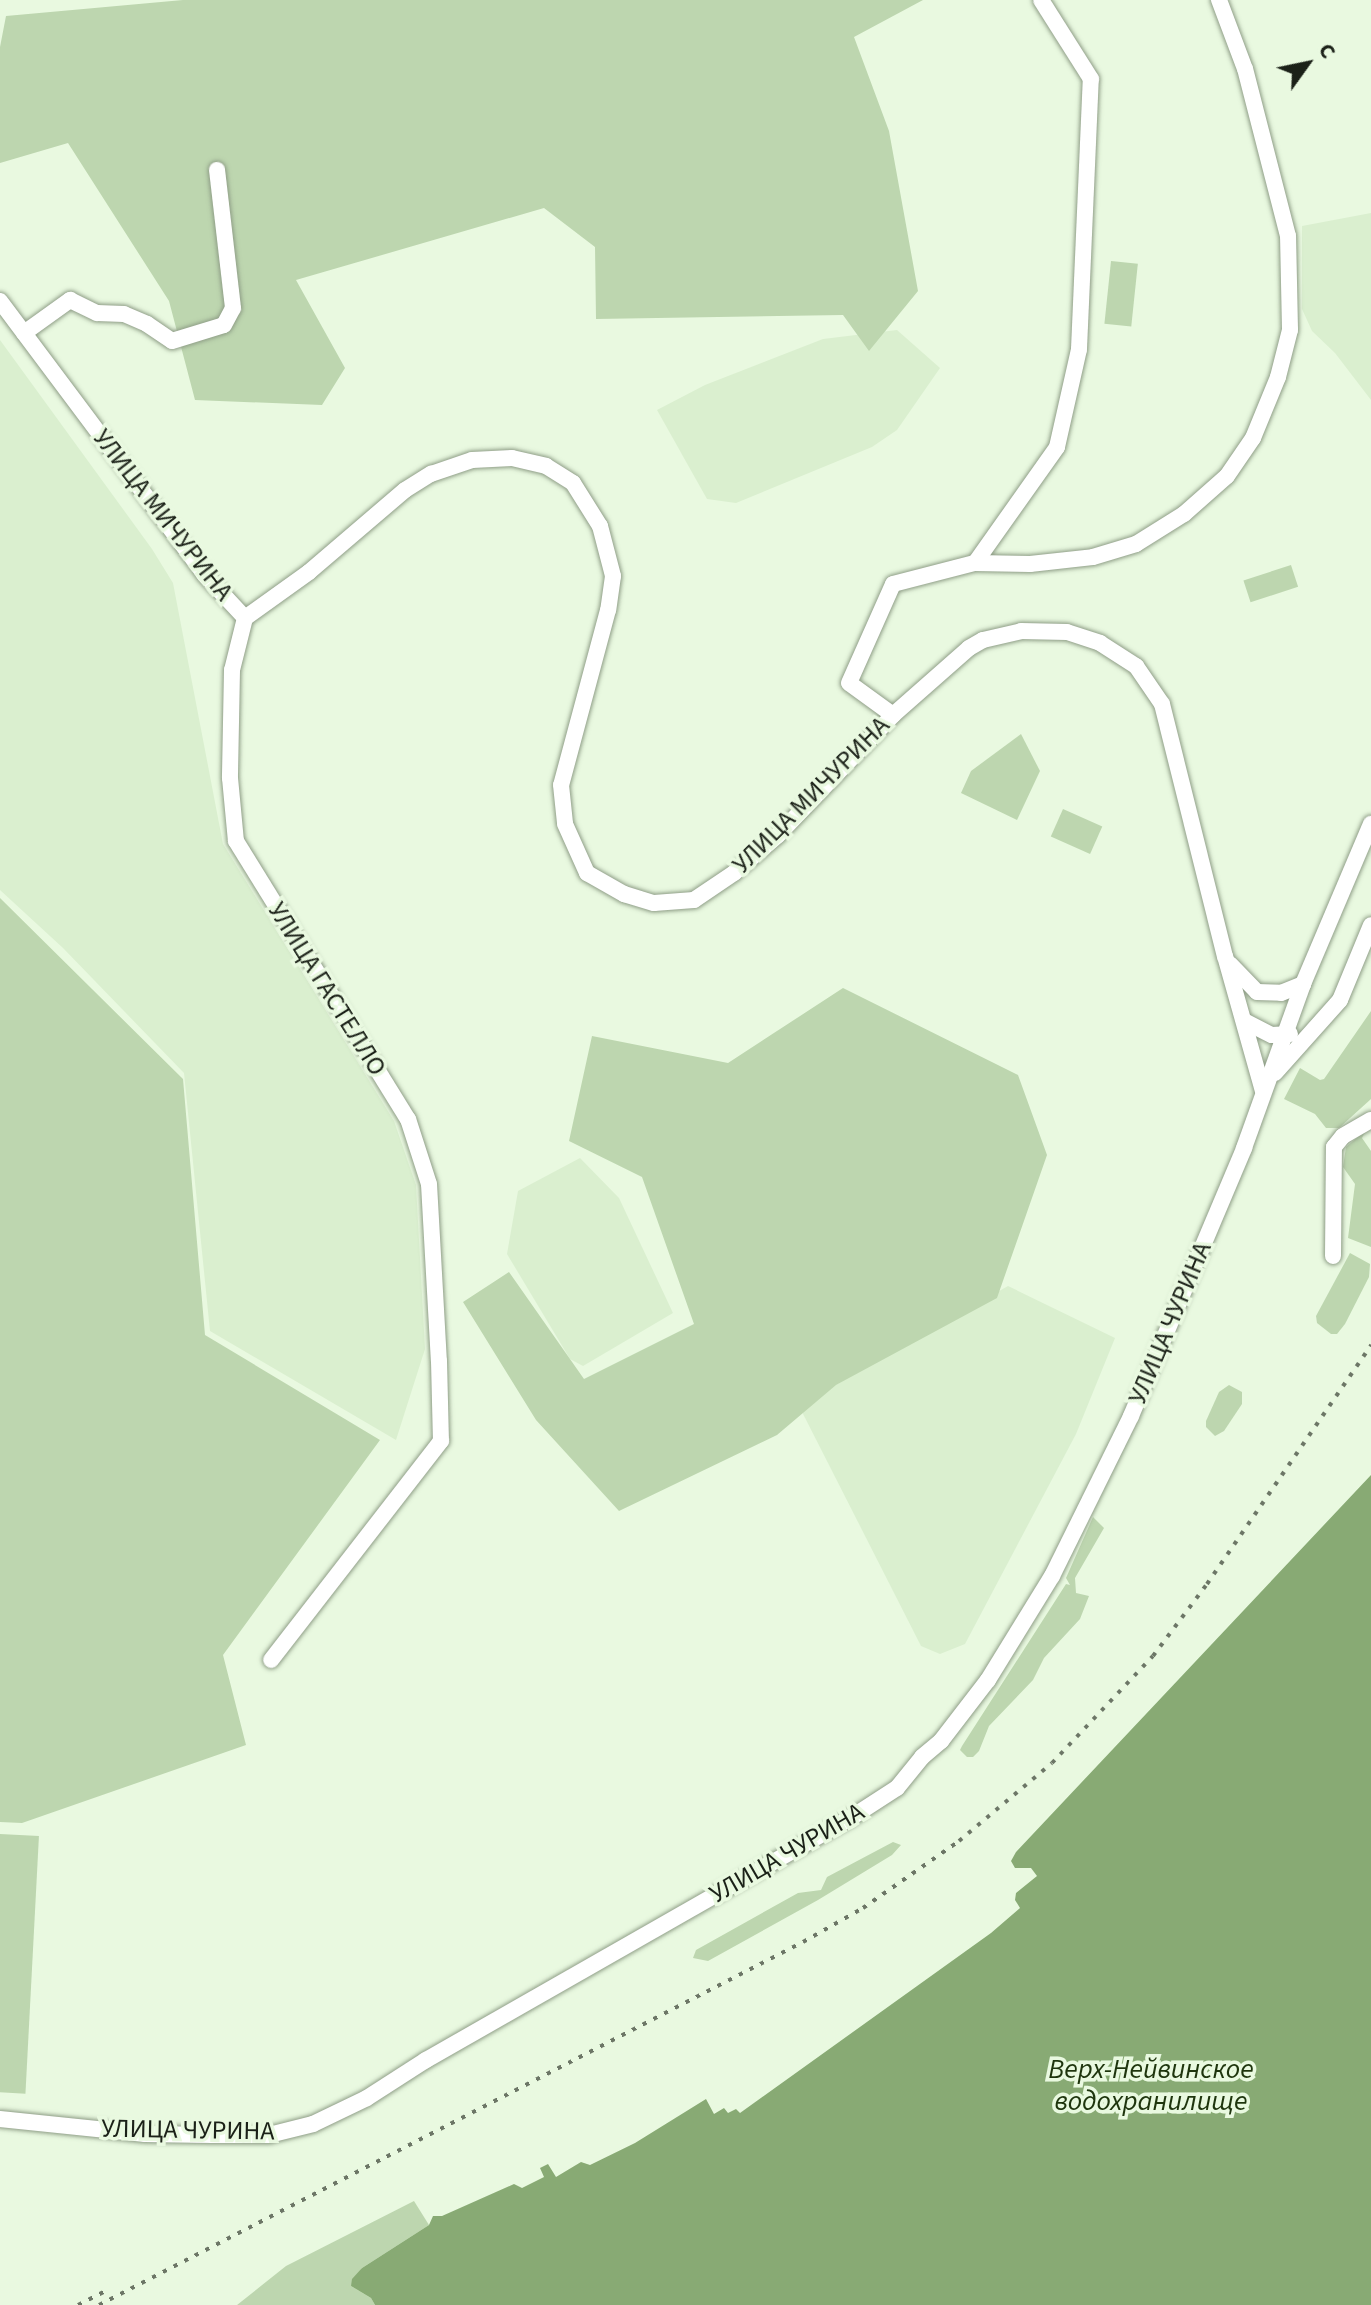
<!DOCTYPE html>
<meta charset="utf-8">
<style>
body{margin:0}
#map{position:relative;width:1371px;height:2305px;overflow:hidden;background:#e9f9e0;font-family:"Source Sans 3",sans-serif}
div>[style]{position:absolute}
.built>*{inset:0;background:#daefcf}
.green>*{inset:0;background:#bdd6af;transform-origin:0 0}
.water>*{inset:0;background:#88aa74}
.roads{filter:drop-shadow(0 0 2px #8f9e87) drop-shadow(0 0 2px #8f9e87)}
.minor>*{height:16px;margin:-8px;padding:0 8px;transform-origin:8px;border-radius:8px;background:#fff}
.rail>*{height:4px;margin-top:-2px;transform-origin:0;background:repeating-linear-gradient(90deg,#6c7666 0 4px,transparent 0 12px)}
span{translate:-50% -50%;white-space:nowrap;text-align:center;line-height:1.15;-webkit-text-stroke:7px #e9f9e0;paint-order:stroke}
.street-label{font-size:26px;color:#1b2118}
.water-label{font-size:28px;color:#1e350d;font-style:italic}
.north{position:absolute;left:1267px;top:24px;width:80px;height:80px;-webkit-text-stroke:6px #e9f9e0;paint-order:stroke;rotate:57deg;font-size:22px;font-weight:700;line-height:32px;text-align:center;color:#1b2118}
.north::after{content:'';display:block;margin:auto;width:28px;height:36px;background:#1b2118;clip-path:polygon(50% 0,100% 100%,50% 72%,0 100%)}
</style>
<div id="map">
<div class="built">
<div style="clip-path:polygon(1371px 213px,1371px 400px,1335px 353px,1312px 331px,1302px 309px,1302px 226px)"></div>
<div style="clip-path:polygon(897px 330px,940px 368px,897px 430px,872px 447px,736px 503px,707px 499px,657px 410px,705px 385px,823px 339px)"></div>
<div style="clip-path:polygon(0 340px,152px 549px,173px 583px,223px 844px,394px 1121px,416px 1185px,425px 1349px,396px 1440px,210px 1331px,184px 1073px,63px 948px,0 890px)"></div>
<div style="clip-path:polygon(580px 1158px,619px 1198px,673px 1313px,583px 1366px,570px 1359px,507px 1254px,518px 1191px)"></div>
<div style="clip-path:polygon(1008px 1286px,1115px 1338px,1076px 1434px,965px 1644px,940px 1654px,921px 1646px,799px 1406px)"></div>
</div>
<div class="green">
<div style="clip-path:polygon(183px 0,923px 0,854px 37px,889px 131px,918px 291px,869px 351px,843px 315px,596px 319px,595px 247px,544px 208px,296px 280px,345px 368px,322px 405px,195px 400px,169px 301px,68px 143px,0 163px,0 47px,6px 16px)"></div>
<div style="left:1111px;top:261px;width:27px;height:63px;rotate:6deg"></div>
<div style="left:1291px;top:565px;width:23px;height:50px;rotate:72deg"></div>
<div style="clip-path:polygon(1021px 734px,1040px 771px,1017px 820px,961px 793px,971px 771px)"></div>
<div style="left:1063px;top:809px;width:43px;height:30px;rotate:24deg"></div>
<div style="clip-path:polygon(0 898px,183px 1079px,205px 1335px,380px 1440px,223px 1655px,246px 1745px,22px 1823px,0 1822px)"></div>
<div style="clip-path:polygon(843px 988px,1018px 1075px,1047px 1155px,997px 1298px,836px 1385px,777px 1435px,619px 1511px,536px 1420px,463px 1302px,509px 1272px,584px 1379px,694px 1324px,642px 1177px,569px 1141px,592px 1036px,728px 1063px)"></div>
<div style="clip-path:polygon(1371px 1011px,1371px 1099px,1339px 1128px,1326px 1128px,1315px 1114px,1284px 1099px,1300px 1068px,1320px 1080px,1324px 1079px)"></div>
<div style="clip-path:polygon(1366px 1130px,1362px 1138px,1371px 1151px,1371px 1247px,1348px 1238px,1355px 1184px,1343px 1167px,1346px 1147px)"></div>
<div style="clip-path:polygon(1350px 1253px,1370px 1264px,1369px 1277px,1345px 1324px,1337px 1334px,1331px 1334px,1317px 1323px,1316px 1316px)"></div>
<div style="clip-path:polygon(1229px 1385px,1242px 1392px,1242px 1404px,1224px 1431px,1215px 1436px,1206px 1427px,1206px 1421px,1219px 1392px)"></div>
<div style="clip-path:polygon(1093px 1517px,1104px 1528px,1075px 1578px,1076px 1593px,1089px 1596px,1080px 1619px,1044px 1658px,1033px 1680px,989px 1726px,979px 1751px,973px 1757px,967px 1757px,960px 1750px,962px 1746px,1066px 1584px,1070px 1585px,1066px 1578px)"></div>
<div style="left:0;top:1834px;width:39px;height:258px;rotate:3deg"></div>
<div style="clip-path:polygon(893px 1842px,901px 1845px,892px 1855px,818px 1900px,708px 1961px,693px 1958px,696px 1950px,798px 1893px,821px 1890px,827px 1877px)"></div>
<div style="clip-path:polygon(414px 2201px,429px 2225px,362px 2268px,351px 2286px,371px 2298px,375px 2305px,237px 2305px,286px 2266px)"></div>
</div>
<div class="water">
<div style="clip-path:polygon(1371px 1475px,1371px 2305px,375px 2305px,371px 2298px,351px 2286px,352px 2279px,362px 2268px,429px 2225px,433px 2216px,442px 2216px,514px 2184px,522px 2188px,544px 2177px,540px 2168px,548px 2164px,556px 2177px,581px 2162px,590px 2165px,635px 2143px,706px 2099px,714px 2114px,724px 2108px,728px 2113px,736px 2109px,740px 2113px,991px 1933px,1020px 1908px,1015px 1900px,1016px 1893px,1037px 1876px,1031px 1868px,1015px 1868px,1011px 1861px,1016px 1852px)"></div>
</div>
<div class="roads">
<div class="minor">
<div style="left:0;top:301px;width:341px;rotate:53.2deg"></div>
<div style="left:204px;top:574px;width:60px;rotate:47deg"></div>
<div style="left:24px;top:333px;width:57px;rotate:-35.7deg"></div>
<div style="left:70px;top:300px;width:30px;rotate:26deg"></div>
<div style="left:97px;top:313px;width:27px;rotate:2deg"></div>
<div style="left:124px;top:314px;width:25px;rotate:23deg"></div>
<div style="left:147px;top:324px;width:30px;rotate:34deg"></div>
<div style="left:172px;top:341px;width:54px;rotate:-17.1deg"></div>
<div style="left:224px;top:325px;width:19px;rotate:-62deg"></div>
<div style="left:233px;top:308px;width:139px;rotate:-96.6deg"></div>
<div style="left:975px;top:563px;width:142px;rotate:-54.7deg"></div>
<div style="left:1057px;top:447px;width:100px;rotate:-77.3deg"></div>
<div style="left:1079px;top:349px;width:270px;rotate:-87.5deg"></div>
<div style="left:1091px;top:79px;width:93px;rotate:-122.3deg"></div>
<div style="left:245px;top:618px;width:79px;rotate:-35.7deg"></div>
<div style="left:309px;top:572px;width:126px;rotate:-40.5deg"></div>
<div style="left:405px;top:490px;width:31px;rotate:-32deg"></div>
<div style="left:431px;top:474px;width:43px;rotate:-18.9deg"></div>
<div style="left:472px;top:460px;width:40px;rotate:-2.9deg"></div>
<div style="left:512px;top:458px;width:35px;rotate:13deg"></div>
<div style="left:546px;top:466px;width:32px;rotate:32deg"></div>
<div style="left:573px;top:483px;width:51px;rotate:57.9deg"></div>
<div style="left:600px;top:526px;width:52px;rotate:75.4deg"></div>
<div style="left:613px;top:576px;width:34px;rotate:98deg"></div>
<div style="left:608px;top:610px;width:181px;rotate:105deg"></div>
<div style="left:561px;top:785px;width:39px;rotate:84deg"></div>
<div style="left:565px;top:824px;width:54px;rotate:65.8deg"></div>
<div style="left:587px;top:873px;width:43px;rotate:29.6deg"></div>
<div style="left:624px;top:894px;width:31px;rotate:17deg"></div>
<div style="left:654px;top:903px;width:40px;rotate:-4.3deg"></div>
<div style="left:694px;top:900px;width:48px;rotate:-34deg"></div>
<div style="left:734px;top:873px;width:58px;rotate:-40.8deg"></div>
<div style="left:778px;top:835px;width:166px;rotate:-46.2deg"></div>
<div style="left:893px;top:715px;width:101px;rotate:-41.4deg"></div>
<div style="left:969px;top:648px;width:16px;rotate:-30deg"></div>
<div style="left:983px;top:640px;width:39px;rotate:-13deg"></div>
<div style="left:1021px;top:631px;width:46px;rotate:1.2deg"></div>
<div style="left:1067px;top:632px;width:35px;rotate:18deg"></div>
<div style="left:1100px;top:643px;width:43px;rotate:32.6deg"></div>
<div style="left:1136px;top:666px;width:46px;rotate:55.6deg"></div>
<div style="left:1162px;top:704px;width:260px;rotate:76deg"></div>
<div style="left:1225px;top:956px;width:140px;rotate:74.3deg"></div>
<div style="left:245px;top:618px;width:54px;rotate:104deg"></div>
<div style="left:232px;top:670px;width:108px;rotate:91.1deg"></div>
<div style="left:230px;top:778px;width:63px;rotate:84.6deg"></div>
<div style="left:236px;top:841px;width:327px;rotate:58.3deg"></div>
<div style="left:408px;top:1119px;width:68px;rotate:72.1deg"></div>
<div style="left:429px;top:1184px;width:177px;rotate:86.8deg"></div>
<div style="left:439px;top:1361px;width:80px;rotate:88.6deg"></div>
<div style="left:441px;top:1441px;width:277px;rotate:127.8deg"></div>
<div style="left:893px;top:715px;width:54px;rotate:-144deg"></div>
<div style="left:849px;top:683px;width:108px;rotate:-66deg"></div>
<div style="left:893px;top:584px;width:85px;rotate:-14.4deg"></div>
<div style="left:975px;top:563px;width:55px;rotate:1deg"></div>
<div style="left:1030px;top:564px;width:63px;rotate:-6.3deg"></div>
<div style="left:1093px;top:557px;width:45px;rotate:-16.8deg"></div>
<div style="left:1136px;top:544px;width:57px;rotate:-32deg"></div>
<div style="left:1184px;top:514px;width:57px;rotate:-41.5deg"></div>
<div style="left:1227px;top:476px;width:46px;rotate:-55.6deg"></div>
<div style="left:1253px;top:438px;width:66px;rotate:-67.7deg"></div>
<div style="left:1278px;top:377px;width:49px;rotate:-75.7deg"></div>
<div style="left:1290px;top:330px;width:94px;rotate:-91.2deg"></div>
<div style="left:1288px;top:236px;width:172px;rotate:-104.4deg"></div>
<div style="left:1245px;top:69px;width:74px;rotate:-110.6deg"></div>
<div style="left:1230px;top:964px;width:39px;rotate:46deg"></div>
<div style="left:1257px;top:992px;width:24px;rotate:2deg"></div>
<div style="left:1281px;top:993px;width:24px;rotate:-22deg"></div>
<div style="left:1244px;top:1021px;width:31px;rotate:27deg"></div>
<div style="left:1272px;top:1035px;width:18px;rotate:-3deg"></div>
<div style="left:1275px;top:1073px;width:98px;rotate:-48.3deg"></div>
<div style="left:1340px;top:1000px;width:81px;rotate:-67.5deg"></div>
<div style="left:1333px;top:1256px;width:109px;rotate:-89.5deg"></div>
<div style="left:1334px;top:1147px;width:14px;rotate:-51deg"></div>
<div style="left:1343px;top:1136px;width:32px;rotate:-30deg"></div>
<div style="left:0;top:2119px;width:146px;rotate:5.9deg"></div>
<div style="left:145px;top:2134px;width:67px;rotate:0.9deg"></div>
<div style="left:212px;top:2135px;width:57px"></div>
<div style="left:269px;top:2135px;width:45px;rotate:-14deg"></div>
<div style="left:313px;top:2124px;width:60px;rotate:-25.7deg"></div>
<div style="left:367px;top:2098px;width:70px;rotate:-32.8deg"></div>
<div style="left:426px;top:2060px;width:487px;rotate:-29.7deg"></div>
<div style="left:849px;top:1819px;width:57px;rotate:-32.9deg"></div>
<div style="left:897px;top:1788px;width:40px;rotate:-51deg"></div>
<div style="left:922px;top:1757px;width:25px;rotate:-40deg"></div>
<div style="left:941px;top:1741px;width:77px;rotate:-52.4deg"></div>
<div style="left:988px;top:1680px;width:122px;rotate:-58.4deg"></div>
<div style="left:1052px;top:1576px;width:178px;rotate:-63.7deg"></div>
<div style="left:1131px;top:1416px;width:291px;rotate:-67.1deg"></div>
<div style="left:1244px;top:1148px;width:174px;rotate:-70.2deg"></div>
<div style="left:1303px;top:984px;width:174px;rotate:-67deg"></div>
</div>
</div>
<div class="rail">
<div style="left:78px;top:2305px;width:35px;rotate:-27deg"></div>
<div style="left:99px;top:2305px;width:792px;rotate:-27.28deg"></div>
<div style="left:803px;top:1942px;width:69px;rotate:-29.5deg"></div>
<div style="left:863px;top:1908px;width:117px;rotate:-34.9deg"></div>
<div style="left:959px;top:1841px;width:121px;rotate:-40deg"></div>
<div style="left:1052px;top:1763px;width:147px;rotate:-46.7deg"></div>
<div style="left:1153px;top:1656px;width:90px;rotate:-53.1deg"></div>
<div style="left:1207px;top:1584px;width:290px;rotate:-55.5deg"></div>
</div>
<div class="street-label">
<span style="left:163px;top:515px;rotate:52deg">УЛИЦА МИЧУРИНА</span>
<span style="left:811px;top:795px;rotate:-45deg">УЛИЦА МИЧУРИНА</span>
<span style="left:327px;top:989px;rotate:58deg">УЛИЦА ГАСТЕЛЛО</span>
<span style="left:1170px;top:1323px;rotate:-67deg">УЛИЦА ЧУРИНА</span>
<span style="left:787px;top:1853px;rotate:-30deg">УЛИЦА ЧУРИНА</span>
<span style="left:188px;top:2130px;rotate:1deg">УЛИЦА ЧУРИНА</span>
</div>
<div class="water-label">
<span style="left:1151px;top:2085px">Верх-Нейвинское<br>водохранилище</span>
</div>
<div class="north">С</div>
</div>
